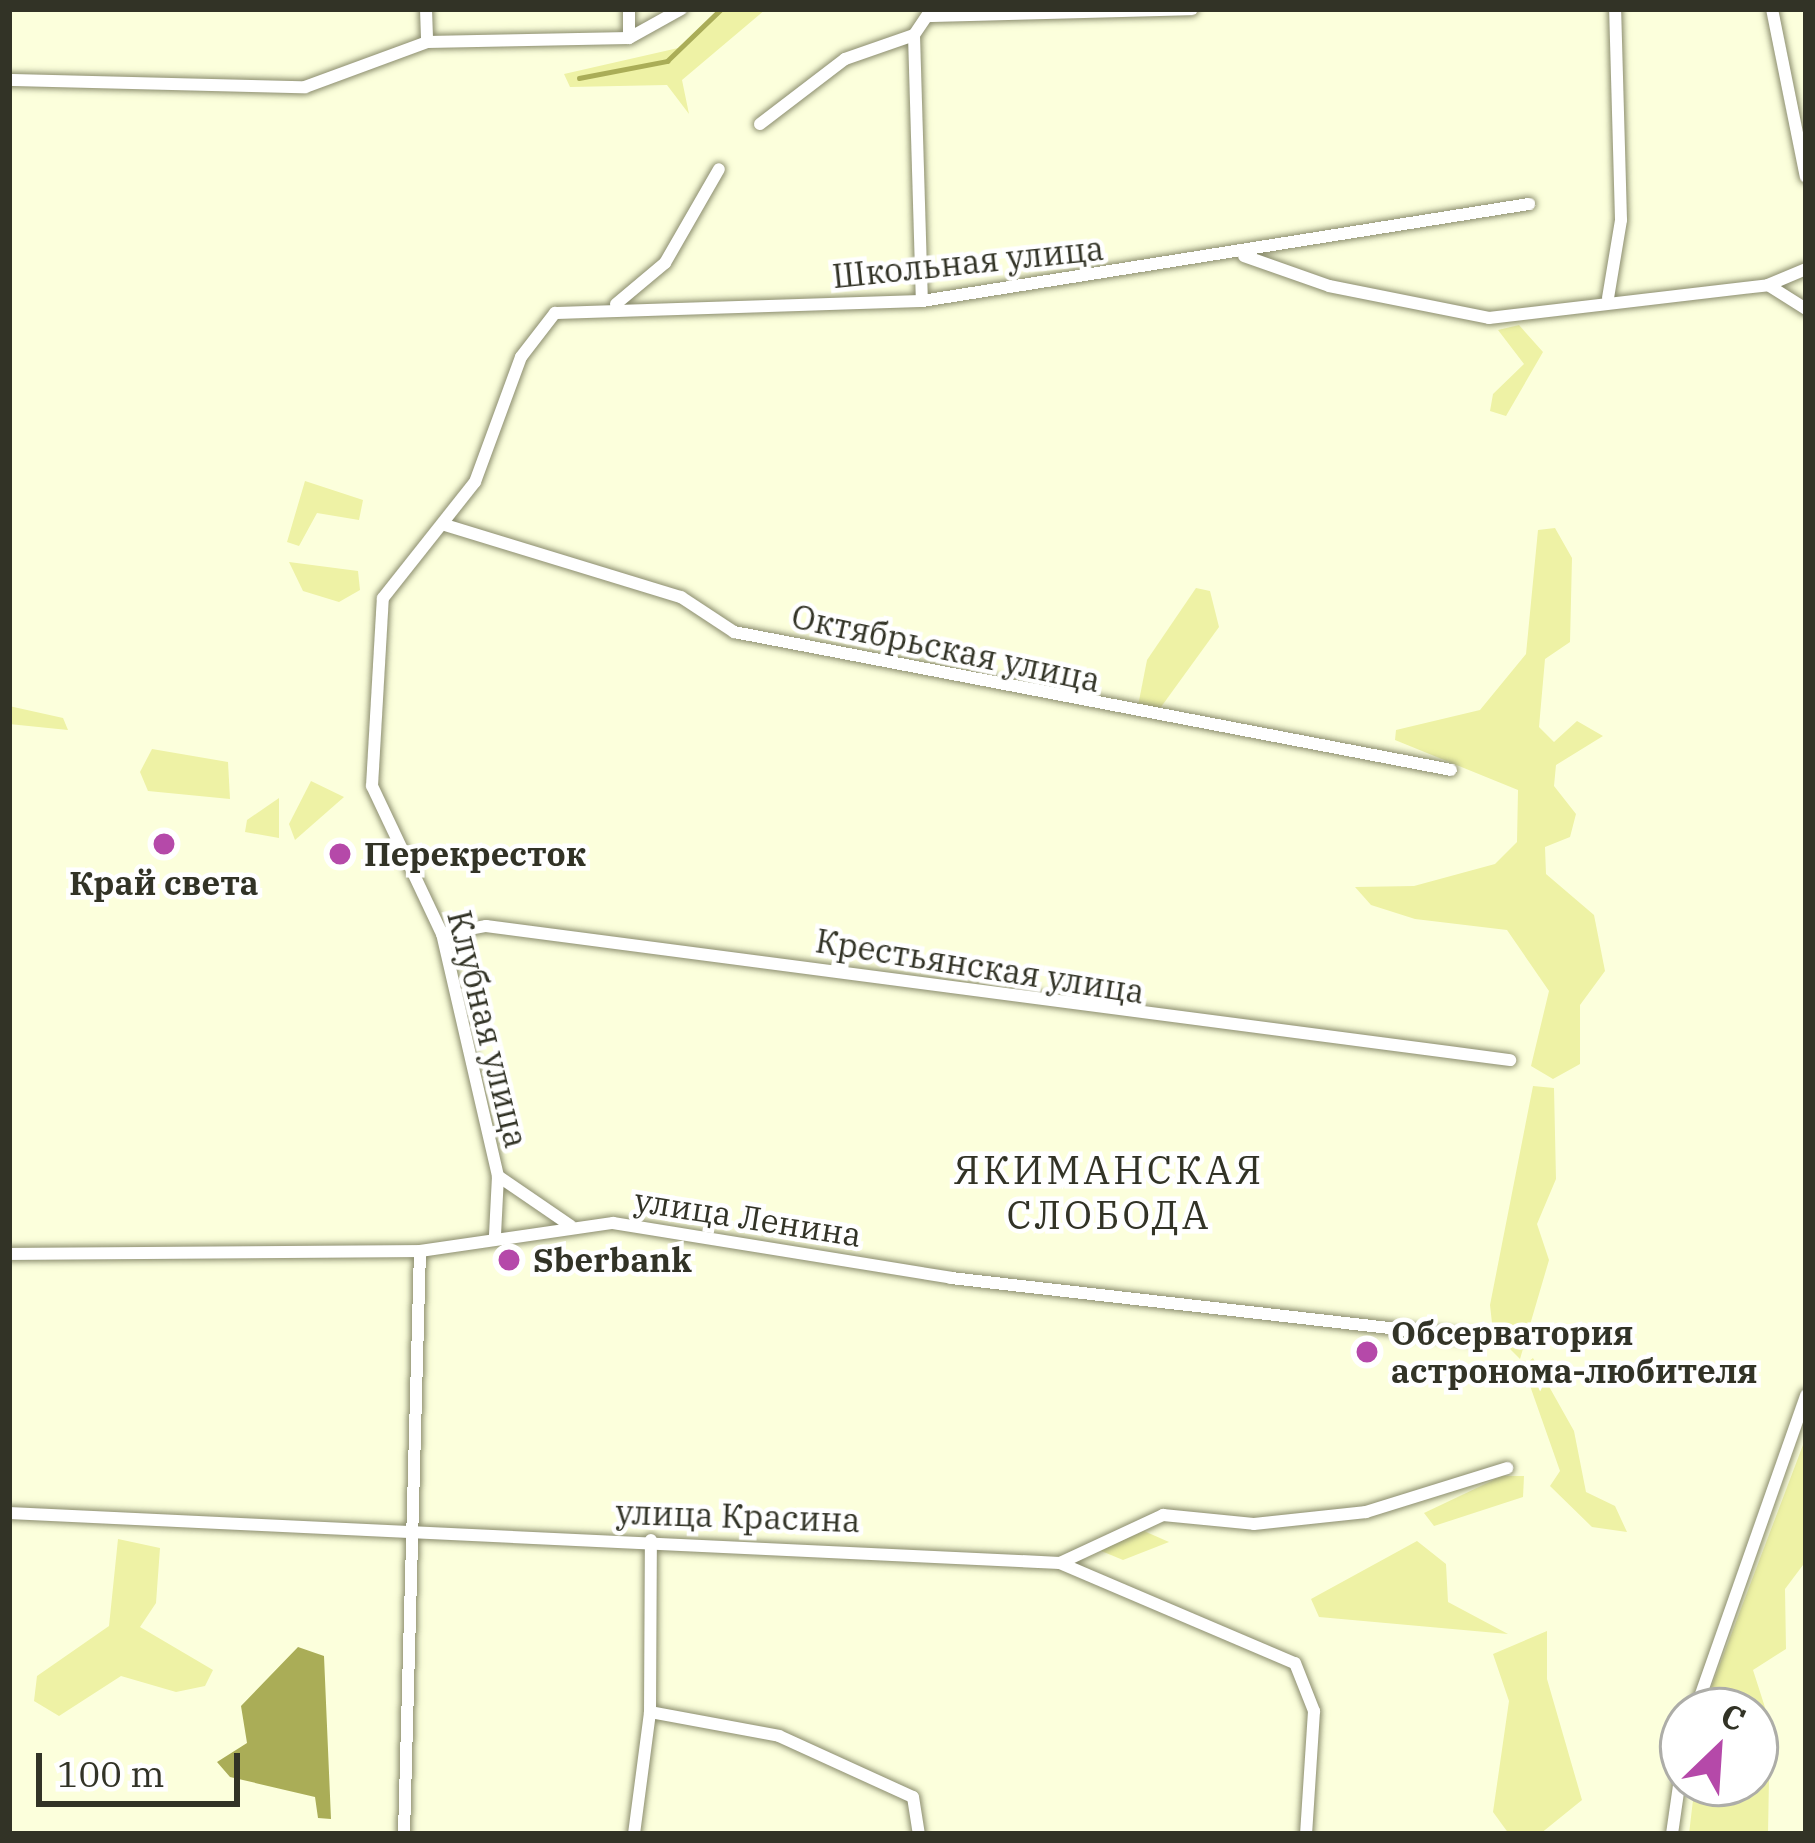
<!DOCTYPE html>
<meta charset="utf-8">
<style>
body{margin:0}
#map{position:relative;width:1815px;height:1843px;overflow:hidden;background:#fcffdc;font-family:"IBM Plex Serif",serif}
div>[style]{position:absolute}
.green>*{inset:0;background:#eef2a5}
.water>*{inset:0;background:#aaad57}
.stream>*{height:4.5px;margin:-2.25px;padding:0 2.25px;transform-origin:2.25px;border-radius:2.25px;background:#aaad57}
.roads{filter:drop-shadow(0 0 3px #8b8d6e) drop-shadow(0 0 3px #8b8d6e)}
.minor>*{height:12px;margin:-6px;padding:0 6px;transform-origin:6px;border-radius:6px;background:#fff}
.dots>*{width:33px;height:33px;translate:-50% -50%;box-sizing:border-box;border:6px solid #fff;border-radius:50%}
span{translate:-50% -50%;white-space:nowrap;text-align:center;line-height:1.15;-webkit-text-stroke:9px #fff;paint-order:stroke}
.street-label{font-size:33px;color:#323326}
.poi-label{font-size:33px;color:#323326;font-weight:700}
.left{translate:0 -50%;text-align:left}
.quarter-label{font-size:39px;color:#323326;letter-spacing:3px}
.frame{position:absolute;inset:0;border:12px solid #323326;pointer-events:none}
.north{position:absolute;left:1659px;top:1687px;width:120px;height:120px;box-sizing:border-box;background:#fff;border:3px solid #adada8;border-radius:50%;rotate:25deg;font-size:33px;font-weight:700;line-height:48px;text-align:center;color:#323326}
.north::after{content:'';display:block;margin:auto;width:42px;height:54px;background:#b549a9;clip-path:polygon(50% 0,100% 100%,50% 72%,0 100%)}
.scale{position:absolute;left:36px;top:1753px;width:204px;height:54px;box-sizing:border-box;border:6px solid #323326;border-top:0;padding-left:15px;font-size:36px;line-height:42px;white-space:nowrap;color:#323326;-webkit-text-stroke:9px #fff;paint-order:stroke}
</style>
<div id="map">
<div class="green">
<div style="clip-path:polygon(722px 9px,766px 9px,682px 80px,689px 114px,667px 85px,570px 87px,564px 74px,687px 46px)"></div>
<div style="clip-path:polygon(1519px 325px,1543px 352px,1506px 416px,1490px 411px,1493px 394px,1524px 364px,1498px 330px)"></div>
<div style="clip-path:polygon(305px 481px,363px 500px,359px 520px,317px 513px,299px 546px,287px 542px)"></div>
<div style="clip-path:polygon(1555px 528px,1572px 558px,1570px 642px,1545px 659px,1539px 727px,1554px 742px,1577px 721px,1603px 736px,1556px 765px,1554px 786px,1576px 814px,1570px 837px,1545px 847px,1546px 874px,1594px 915px,1605px 971px,1580px 1005px,1580px 1064px,1553px 1079px,1531px 1066px,1549px 991px,1507px 930px,1415px 919px,1371px 905px,1355px 887px,1414px 886px,1495px 864px,1517px 842px,1518px 790px,1395px 740px,1396px 730px,1480px 710px,1526px 654px,1538px 530px)"></div>
<div style="clip-path:polygon(289px 562px,358px 571px,360px 590px,339px 602px,303px 591px)"></div>
<div style="clip-path:polygon(1196px 588px,1210px 591px,1219px 627px,1161px 707px,1137px 711px,1147px 660px)"></div>
<div style="clip-path:polygon(9px 706px,63px 718px,68px 730px,9px 724px)"></div>
<div style="clip-path:polygon(152px 749px,228px 762px,230px 799px,148px 791px,140px 772px)"></div>
<div style="clip-path:polygon(311px 781px,344px 797px,295px 840px,289px 824px)"></div>
<div style="clip-path:polygon(279px 798px,279px 838px,245px 832px,247px 820px)"></div>
<div style="clip-path:polygon(1533px 1086px,1554px 1088px,1556px 1179px,1537px 1224px,1549px 1260px,1520px 1359px,1493px 1332px,1490px 1305px)"></div>
<div style="clip-path:polygon(1533px 1358px,1574px 1431px,1586px 1492px,1615px 1506px,1627px 1532px,1592px 1527px,1550px 1486px,1560px 1471px,1523px 1366px)"></div>
<div style="clip-path:polygon(1806px 1437px,1806px 1561px,1785px 1589px,1786px 1649px,1753px 1670px,1770px 1723px,1768px 1834px,1689px 1834px,1695px 1783px,1755px 1783px,1755px 1711px,1704px 1711px,1706px 1701px)"></div>
<div style="clip-path:polygon(1502px 1476px,1524px 1476px,1523px 1497px,1434px 1526px,1424px 1513px)"></div>
<div style="clip-path:polygon(1144px 1531px,1169px 1542px,1123px 1560px,1099px 1550px)"></div>
<div style="clip-path:polygon(118px 1539px,160px 1548px,156px 1603px,140px 1627px,213px 1670px,205px 1686px,176px 1692px,121px 1676px,59px 1716px,34px 1701px,37px 1676px,109px 1626px)"></div>
<div style="clip-path:polygon(1417px 1541px,1446px 1564px,1448px 1602px,1508px 1634px,1319px 1617px,1311px 1599px)"></div>
<div style="clip-path:polygon(1547px 1631px,1547px 1679px,1582px 1800px,1540px 1834px,1509px 1834px,1493px 1812px,1509px 1701px,1493px 1654px)"></div>
</div>
<div class="water">
<div style="clip-path:polygon(298px 1647px,324px 1656px,331px 1819px,318px 1818px,315px 1797px,230px 1777px,217px 1762px,247px 1743px,241px 1706px)"></div>
</div>
<div class="stream">
<div style="left:579px;top:78px;width:90px;rotate:-10.9deg"></div>
<div style="left:667px;top:61px;width:75px;rotate:-43.9deg"></div>
</div>
<div class="roads">
<div class="minor">
<div style="left:426px;top:9px;width:33px;rotate:88deg"></div>
<div style="left:1772px;top:9px;width:171px;rotate:78.6deg"></div>
<div style="left:929px;top:16px;width:263px;rotate:-1.5deg"></div>
<div style="left:914px;top:35px;width:266px;rotate:88.3deg"></div>
<div style="left:629px;top:38px;width:29px;rotate:-90deg"></div>
<div style="left:9px;top:80px;width:296px;rotate:1.4deg"></div>
<div style="left:305px;top:87px;width:130px;rotate:-20.2deg"></div>
<div style="left:427px;top:42px;width:202px;rotate:-1.1deg"></div>
<div style="left:629px;top:38px;width:60px;rotate:-29.1deg"></div>
<div style="left:760px;top:124px;width:107px;rotate:-37.4deg"></div>
<div style="left:845px;top:59px;width:73px;rotate:-19.2deg"></div>
<div style="left:914px;top:35px;width:30px;rotate:-56deg"></div>
<div style="left:1244px;top:256px;width:90px;rotate:19.4deg"></div>
<div style="left:1329px;top:286px;width:163px;rotate:11.3deg"></div>
<div style="left:1489px;top:318px;width:281px;rotate:-6.7deg"></div>
<div style="left:1806px;top:269px;width:41px;rotate:157.2deg"></div>
<div style="left:1768px;top:285px;width:45px;rotate:32.3deg"></div>
<div style="left:1608px;top:298px;width:79px;rotate:-80.5deg"></div>
<div style="left:1621px;top:220px;width:211px;rotate:-91.6deg"></div>
<div style="left:616px;top:304px;width:64px;rotate:-39.9deg"></div>
<div style="left:665px;top:263px;width:108px;rotate:-60.1deg"></div>
<div style="left:445px;top:525px;width:247px;rotate:17deg"></div>
<div style="left:681px;top:597px;width:64px;rotate:33.4deg"></div>
<div style="left:734px;top:632px;width:730px;rotate:10.89deg"></div>
<div style="left:442px;top:934px;width:45px;rotate:-10.3deg"></div>
<div style="left:486px;top:926px;width:1033px;rotate:7.46deg"></div>
<div style="left:498px;top:1176px;width:248px;rotate:-103deg"></div>
<div style="left:442px;top:934px;width:164px;rotate:-115.3deg"></div>
<div style="left:372px;top:786px;width:188px;rotate:-86.7deg"></div>
<div style="left:383px;top:598px;width:148px;rotate:-51.6deg"></div>
<div style="left:475px;top:482px;width:133px;rotate:-69.8deg"></div>
<div style="left:521px;top:357px;width:56px;rotate:-52.3deg"></div>
<div style="left:555px;top:313px;width:367px;rotate:-1.9deg"></div>
<div style="left:922px;top:301px;width:615px;rotate:-9.08deg"></div>
<div style="left:495px;top:1235px;width:59px;rotate:-87.1deg"></div>
<div style="left:498px;top:1176px;width:88px;rotate:34.4deg"></div>
<div style="left:9px;top:1254px;width:411px;rotate:-0.4deg"></div>
<div style="left:420px;top:1251px;width:195px;rotate:-8.3deg"></div>
<div style="left:613px;top:1223px;width:342px;rotate:9.2deg"></div>
<div style="left:951px;top:1278px;width:529px;rotate:6.51deg"></div>
<div style="left:9px;top:1513px;width:1052px;rotate:2.72deg"></div>
<div style="left:1060px;top:1563px;width:114px;rotate:-25deg"></div>
<div style="left:1163px;top:1515px;width:91px;rotate:5.6deg"></div>
<div style="left:1254px;top:1524px;width:113px;rotate:-6.1deg"></div>
<div style="left:1366px;top:1512px;width:148px;rotate:-17.3deg"></div>
<div style="left:1060px;top:1563px;width:255px;rotate:23.1deg"></div>
<div style="left:1295px;top:1663px;width:52px;rotate:68.4deg"></div>
<div style="left:1314px;top:1711px;width:123px;rotate:93.7deg"></div>
<div style="left:1695px;top:1711px;width:335px;rotate:-70.6deg"></div>
<div style="left:650px;top:1712px;width:131px;rotate:10.5deg"></div>
<div style="left:779px;top:1736px;width:147px;rotate:24.5deg"></div>
<div style="left:913px;top:1797px;width:37px;rotate:81deg"></div>
<div style="left:404px;top:1834px;width:583px;rotate:-88.43deg"></div>
<div style="left:634px;top:1834px;width:123px;rotate:-82.5deg"></div>
<div style="left:650px;top:1712px;width:172px;rotate:-89.7deg"></div>
<div style="left:1672px;top:1834px;width:77px;rotate:-81.8deg"></div>
</div>
</div>
<div class="dots">
<div style="left:164px;top:844px;background:#b549a9"></div>
<div style="left:340px;top:854px;background:#b549a9"></div>
<div style="left:509px;top:1260px;background:#b549a9"></div>
<div style="left:1367px;top:1352px;background:#b549a9"></div>
</div>
<div class="street-label">
<span style="left:968px;top:262px;rotate:-6deg">Школьная улица</span>
<span style="left:946px;top:648px;rotate:12deg">Октябрьская улица</span>
<span style="left:980px;top:966px;rotate:9deg">Крестьянская улица</span>
<span style="left:488px;top:1029px;rotate:76deg">Клубная улица</span>
<span style="left:748px;top:1217px;rotate:9deg">улица Ленина</span>
<span style="left:738px;top:1516px;rotate:2deg">улица Красина</span>
</div>
<div class="poi-label">
<span class="left" style="left:364px;top:854px">Перекресток</span>
<span style="left:164px;top:883px">Край света</span>
<span class="left" style="left:533px;top:1260px">Sberbank</span>
<span class="left" style="left:1391px;top:1352px">Обсерватория<br>астронома-любителя</span>
</div>
<div class="quarter-label">
<span style="left:1109px;top:1193px">ЯКИМАНСКАЯ<br>СЛОБОДА</span>
</div>
<div class="frame"></div>
<div class="north">С</div>
<div class="scale">100 m</div>
</div>
